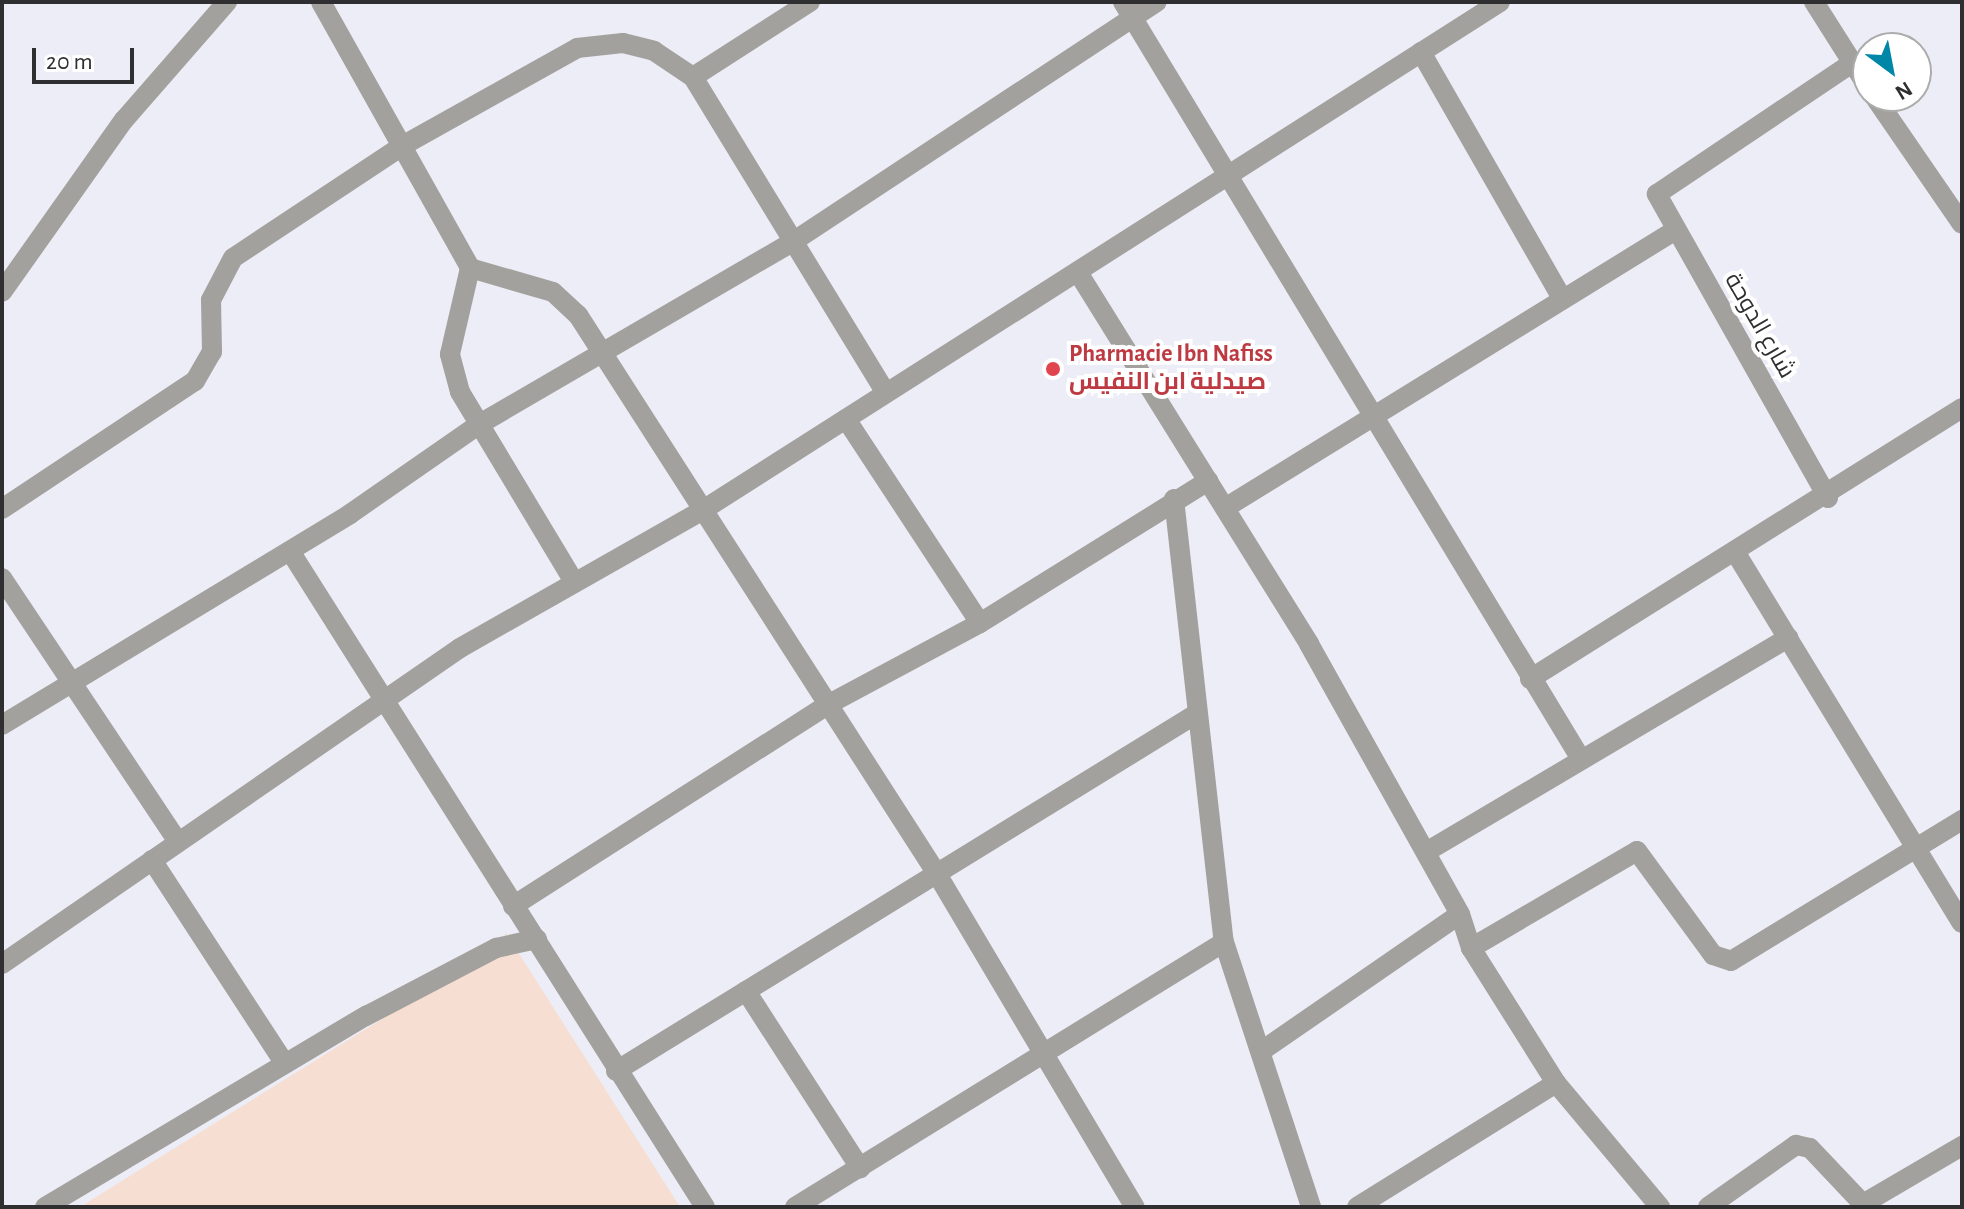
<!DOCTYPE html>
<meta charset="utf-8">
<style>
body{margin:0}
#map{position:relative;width:1964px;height:1209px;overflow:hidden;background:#ecedf6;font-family:"Alegreya Sans",Cairo,sans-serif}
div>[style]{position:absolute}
.medical>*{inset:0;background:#f6ded3}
.minor>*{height:20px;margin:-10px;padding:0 10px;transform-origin:10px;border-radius:10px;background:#a3a19d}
.dots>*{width:22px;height:22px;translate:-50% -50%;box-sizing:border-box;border:4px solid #fff;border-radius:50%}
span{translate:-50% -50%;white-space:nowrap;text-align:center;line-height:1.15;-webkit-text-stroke:8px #fff;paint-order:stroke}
.street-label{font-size:24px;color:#2f2f32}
.health-label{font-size:24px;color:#be3a42;font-weight:700}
.left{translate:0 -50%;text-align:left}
.frame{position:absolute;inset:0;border:4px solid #2f2f32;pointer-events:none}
.north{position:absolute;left:1852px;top:32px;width:80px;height:80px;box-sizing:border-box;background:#fff;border:2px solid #acacad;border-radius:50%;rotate:148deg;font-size:22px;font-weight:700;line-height:32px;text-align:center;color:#2f2f32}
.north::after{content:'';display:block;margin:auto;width:28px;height:36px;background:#0087a8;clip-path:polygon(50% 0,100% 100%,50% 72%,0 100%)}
.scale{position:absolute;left:32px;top:48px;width:102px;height:36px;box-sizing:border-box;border:4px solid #2f2f32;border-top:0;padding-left:10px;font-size:24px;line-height:28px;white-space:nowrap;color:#2f2f32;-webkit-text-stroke:6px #fff;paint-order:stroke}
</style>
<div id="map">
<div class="medical">
<div style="clip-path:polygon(506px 933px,680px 1207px,80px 1207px,496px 948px)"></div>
</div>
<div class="minor">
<div style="left:321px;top:2px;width:305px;rotate:60.7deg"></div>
<div style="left:1123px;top:2px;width:885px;rotate:58.83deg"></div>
<div style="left:1814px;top:2px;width:101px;rotate:57.6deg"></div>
<div style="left:1421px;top:52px;width:284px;rotate:60.2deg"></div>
<div style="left:693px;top:77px;width:139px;rotate:-32.7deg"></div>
<div style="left:1874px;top:96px;width:155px;rotate:55.5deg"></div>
<div style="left:1079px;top:274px;width:436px;rotate:58.1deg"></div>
<div style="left:1309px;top:644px;width:309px;rotate:60.8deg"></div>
<div style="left:1460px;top:914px;width:36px;rotate:72deg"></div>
<div style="left:1471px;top:948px;width:160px;rotate:57.8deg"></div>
<div style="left:1556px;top:1083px;width:162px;rotate:50deg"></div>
<div style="left:2px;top:292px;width:211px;rotate:-54.7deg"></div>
<div style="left:124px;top:120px;width:157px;rotate:-48.9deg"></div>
<div style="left:846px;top:419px;width:244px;rotate:56.7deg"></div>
<div style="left:1828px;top:498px;width:349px;rotate:-119.4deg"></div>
<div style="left:1657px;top:194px;width:235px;rotate:-33.9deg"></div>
<div style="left:1174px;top:499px;width:446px;rotate:83.6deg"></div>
<div style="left:1224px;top:942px;width:279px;rotate:71.8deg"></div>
<div style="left:1225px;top:508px;width:528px;rotate:-31.67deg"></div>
<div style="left:2px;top:509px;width:232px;rotate:-33.6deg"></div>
<div style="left:195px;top:381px;width:34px;rotate:-60deg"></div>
<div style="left:212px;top:352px;width:52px;rotate:-91.1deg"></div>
<div style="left:211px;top:300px;width:47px;rotate:-62.4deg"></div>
<div style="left:233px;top:258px;width:203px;rotate:-33.5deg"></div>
<div style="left:402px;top:146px;width:201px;rotate:-29.2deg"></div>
<div style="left:577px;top:48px;width:46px;rotate:-6.2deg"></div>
<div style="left:623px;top:43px;width:32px;rotate:14deg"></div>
<div style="left:654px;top:51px;width:47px;rotate:33.7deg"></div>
<div style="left:693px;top:77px;width:370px;rotate:58.6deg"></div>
<div style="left:290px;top:551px;width:776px;rotate:57.68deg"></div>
<div style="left:1737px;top:555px;width:431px;rotate:58.6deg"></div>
<div style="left:2px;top:578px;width:314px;rotate:56.3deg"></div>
<div style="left:573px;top:580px;width:219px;rotate:-121deg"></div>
<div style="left:460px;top:392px;width:39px;rotate:-105deg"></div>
<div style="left:450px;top:354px;width:88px;rotate:-76.9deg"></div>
<div style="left:470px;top:268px;width:86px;rotate:16.1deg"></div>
<div style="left:553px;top:292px;width:34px;rotate:43deg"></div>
<div style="left:578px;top:315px;width:664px;rotate:57.29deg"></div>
<div style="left:937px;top:874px;width:387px;rotate:59.3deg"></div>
<div style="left:1530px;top:679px;width:510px;rotate:-32.1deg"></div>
<div style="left:2px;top:725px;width:407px;rotate:-31.2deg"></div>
<div style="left:350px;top:514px;width:156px;rotate:-34.8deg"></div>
<div style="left:478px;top:425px;width:362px;rotate:-30.2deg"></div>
<div style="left:791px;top:243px;width:438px;rotate:-33.4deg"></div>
<div style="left:1426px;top:852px;width:421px;rotate:-30.6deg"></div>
<div style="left:152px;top:860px;width:240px;rotate:56.9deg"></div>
<div style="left:513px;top:906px;width:375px;rotate:-32.6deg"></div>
<div style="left:829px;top:704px;width:171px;rotate:-28.2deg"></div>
<div style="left:980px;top:623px;width:269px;rotate:-31.9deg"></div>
<div style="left:1471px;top:948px;width:192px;rotate:-30.3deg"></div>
<div style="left:1637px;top:851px;width:129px;rotate:53.8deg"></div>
<div style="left:1713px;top:955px;width:19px;rotate:18deg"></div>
<div style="left:1731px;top:961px;width:271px;rotate:-31.4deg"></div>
<div style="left:2px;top:964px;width:556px;rotate:-34.6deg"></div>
<div style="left:460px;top:648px;width:279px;rotate:-29.6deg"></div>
<div style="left:703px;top:510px;width:945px;rotate:-32.51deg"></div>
<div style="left:746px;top:991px;width:211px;rotate:57.2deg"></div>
<div style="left:1263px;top:1050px;width:239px;rotate:-34.6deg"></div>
<div style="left:616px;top:1071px;width:681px;rotate:-31.61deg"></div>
<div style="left:45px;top:1207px;width:374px;rotate:-30.8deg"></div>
<div style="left:366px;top:1016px;width:147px;rotate:-27.6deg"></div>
<div style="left:496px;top:948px;width:42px;rotate:-12.4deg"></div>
<div style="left:795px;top:1207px;width:504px;rotate:-31.7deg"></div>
<div style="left:1357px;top:1207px;width:234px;rotate:-31.9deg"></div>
<div style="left:1708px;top:1207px;width:108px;rotate:-35.2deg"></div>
<div style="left:1796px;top:1145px;width:14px;rotate:12deg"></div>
<div style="left:1810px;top:1148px;width:77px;rotate:46.6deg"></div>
<div style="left:1863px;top:1204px;width:115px;rotate:-30.4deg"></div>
</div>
<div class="dots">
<div style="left:1053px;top:369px;background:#e0444e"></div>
</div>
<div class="street-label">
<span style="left:1759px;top:326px;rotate:60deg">شارع الدوحة</span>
</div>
<div class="health-label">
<span class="left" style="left:1069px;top:369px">Pharmacie Ibn Nafiss<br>صيدلية ابن النفيس</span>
</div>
<div class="frame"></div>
<div class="north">N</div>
<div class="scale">20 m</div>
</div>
